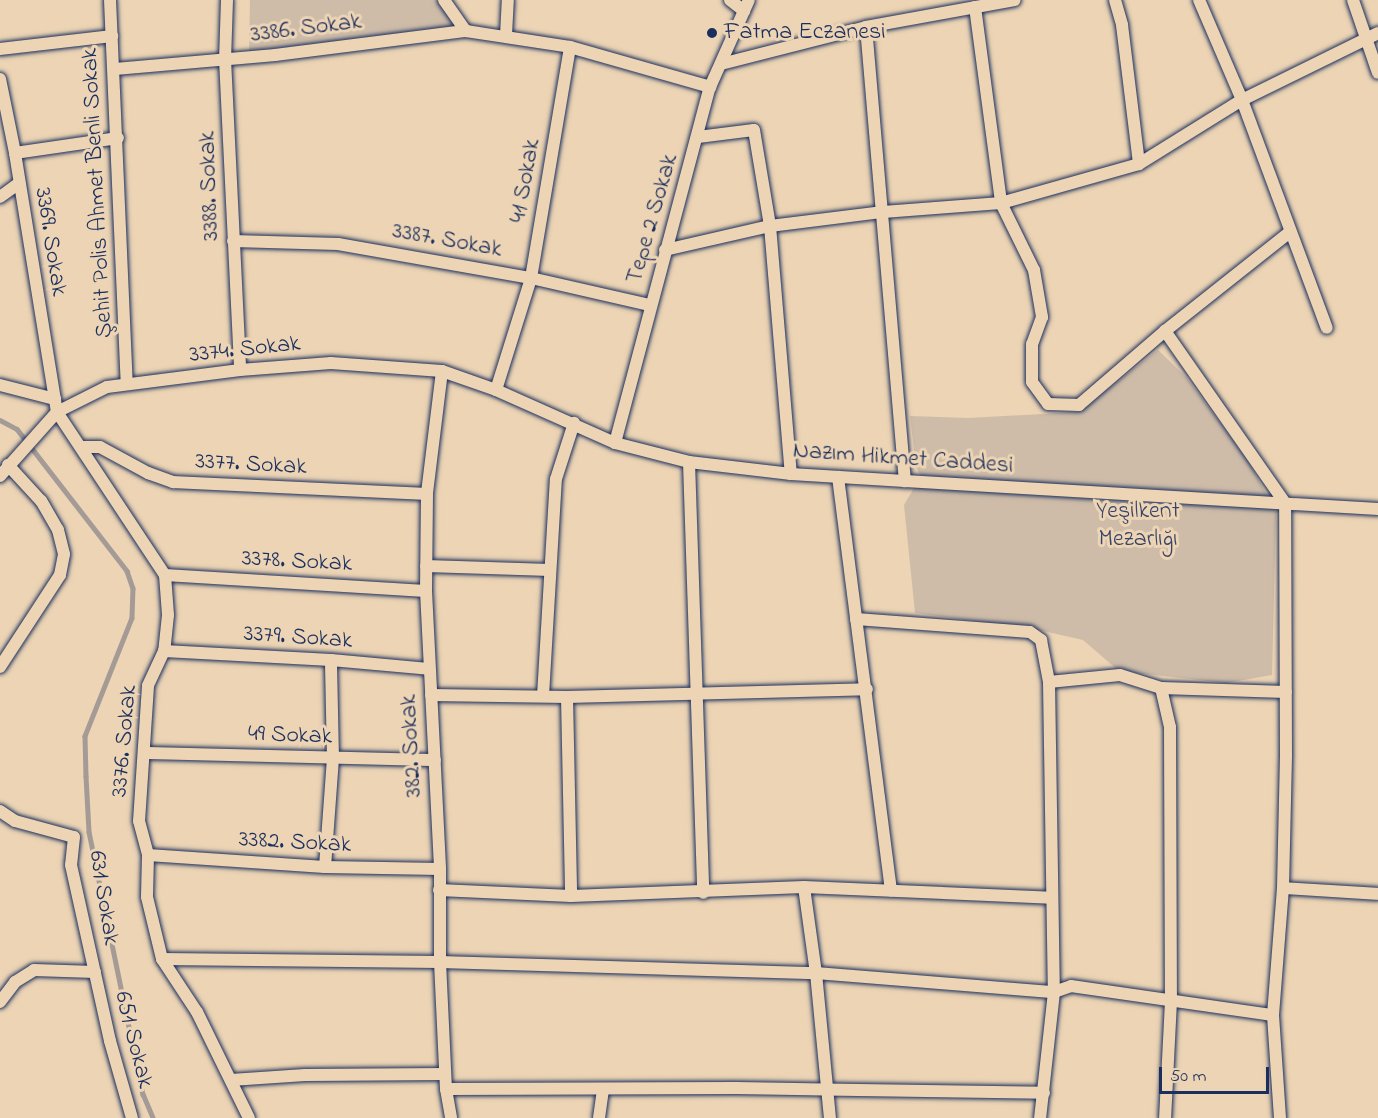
<!DOCTYPE html>
<meta charset="utf-8">
<style>
body{margin:0}
#map{position:relative;width:1378px;height:1118px;overflow:hidden;background:#ecd4b4;font-family:"Indie Flower",sans-serif}
div>[style]{position:absolute}
.green>*{inset:0;background:#cebca8}
.stream>*{height:4.5px;margin:-2.25px;padding:0 2.25px;transform-origin:2.25px;border-radius:2.25px;background:#a49b96}
.roads{filter:drop-shadow(0 0 2px #1b2f5e) drop-shadow(0 0 2px #1b2f5e)}
.minor>*{height:12px;margin:-6px;padding:0 6px;transform-origin:6px;border-radius:6px;background:#ecd4b4}
.dots>*{width:16px;height:16px;translate:-50% -50%;box-sizing:border-box;border:3px solid #ecd4b4;border-radius:50%}
span{translate:-50% -50%;white-space:nowrap;text-align:center;line-height:1.15;-webkit-text-stroke:6px #ecd4b4;paint-order:stroke}
.street-label{font-size:24px;color:#1b2f5e}
.poi-label{font-size:24px;color:#1b2f5e}
.left{translate:0 -50%;text-align:left}
.park-label{font-size:24px;color:#364469}
.scale{position:absolute;left:1159px;top:1067px;width:110px;height:27px;box-sizing:border-box;border:3px solid #1b2f5e;border-top:0;padding-left:8px;font-size:18px;line-height:21px;white-space:nowrap;color:#1b2f5e;-webkit-text-stroke:4px #ecd4b4;paint-order:stroke}
</style>
<div id="map">
<div class="green">
<div style="clip-path:polygon(250px 0,437px 0,455px 26px,261px 57px,249px 53px)"></div>
<div style="clip-path:polygon(1158px 350px,1186px 377px,1247px 459px,1276px 512px,1272px 675px,1226px 683px,1119px 671px,1083px 640px,1030px 628px,915px 613px,904px 505px,921px 476px,916px 467px,910px 416px,968px 418px,1078px 412px)"></div>
</div>
<div class="stream">
<div style="left:0;top:420px;width:19px;rotate:28deg"></div>
<div style="left:17px;top:429px;width:180px;rotate:52.2deg"></div>
<div style="left:127px;top:571px;width:18px;rotate:71deg"></div>
<div style="left:133px;top:588px;width:30px;rotate:92deg"></div>
<div style="left:132px;top:618px;width:127px;rotate:111.7deg"></div>
<div style="left:85px;top:736px;width:40px;rotate:88.6deg"></div>
<div style="left:86px;top:776px;width:56px;rotate:86.9deg"></div>
<div style="left:89px;top:832px;width:268px;rotate:78.4deg"></div>
<div style="left:143px;top:1094px;width:26px;rotate:67deg"></div>
</div>
<div class="roads">
<div class="minor">
<div style="left:110px;top:0;width:384px;rotate:87.5deg"></div>
<div style="left:227px;top:0;width:59px;rotate:91.9deg"></div>
<div style="left:225px;top:59px;width:311px;rotate:87.2deg"></div>
<div style="left:444px;top:0;width:38px;rotate:55deg"></div>
<div style="left:730px;top:0;width:18px;rotate:38deg"></div>
<div style="left:1115px;top:0;width:26px;rotate:74deg"></div>
<div style="left:1122px;top:25px;width:140px;rotate:83deg"></div>
<div style="left:1199px;top:0;width:109px;rotate:66.7deg"></div>
<div style="left:1242px;top:100px;width:243px;rotate:69.6deg"></div>
<div style="left:1353px;top:0;width:77px;rotate:71.1deg"></div>
<div style="left:975px;top:7px;width:198px;rotate:82.4deg"></div>
<div style="left:1001px;top:203px;width:75px;rotate:63.8deg"></div>
<div style="left:1034px;top:270px;width:48px;rotate:80.3deg"></div>
<div style="left:1042px;top:317px;width:29px;rotate:110deg"></div>
<div style="left:1032px;top:344px;width:38px;rotate:90deg"></div>
<div style="left:1032px;top:382px;width:27px;rotate:54deg"></div>
<div style="left:1048px;top:404px;width:31px;rotate:2deg"></div>
<div style="left:1079px;top:405px;width:113px;rotate:-40.7deg"></div>
<div style="left:866px;top:27px;width:456px;rotate:85.1deg"></div>
<div style="left:506px;top:35px;width:35px;rotate:-87deg"></div>
<div style="left:0;top:49px;width:113px;rotate:-6.6deg"></div>
<div style="left:721px;top:64px;width:150px;rotate:-14.3deg"></div>
<div style="left:866px;top:27px;width:151px;rotate:-10.3deg"></div>
<div style="left:115px;top:69px;width:161px;rotate:-5deg"></div>
<div style="left:275px;top:55px;width:193px;rotate:-7.2deg"></div>
<div style="left:466px;top:31px;width:105px;rotate:8.7deg"></div>
<div style="left:570px;top:47px;width:146px;rotate:15.9deg"></div>
<div style="left:0;top:79px;width:76px;rotate:78.5deg"></div>
<div style="left:15px;top:153px;width:262px;rotate:80.8deg"></div>
<div style="left:57px;top:412px;width:196px;rotate:56.5deg"></div>
<div style="left:165px;top:575px;width:40px;rotate:85.7deg"></div>
<div style="left:168px;top:615px;width:36px;rotate:96deg"></div>
<div style="left:164px;top:651px;width:38px;rotate:115deg"></div>
<div style="left:148px;top:686px;width:135px;rotate:93.8deg"></div>
<div style="left:139px;top:821px;width:35px;rotate:75deg"></div>
<div style="left:148px;top:855px;width:42px;rotate:91.4deg"></div>
<div style="left:147px;top:897px;width:64px;rotate:76.4deg"></div>
<div style="left:162px;top:959px;width:64px;rotate:56.6deg"></div>
<div style="left:197px;top:1012px;width:118px;rotate:63.9deg"></div>
<div style="left:698px;top:137px;width:56px;rotate:-7.1deg"></div>
<div style="left:754px;top:130px;width:97px;rotate:80.5deg"></div>
<div style="left:770px;top:226px;width:249px;rotate:85.2deg"></div>
<div style="left:15px;top:153px;width:104px;rotate:-8.3deg"></div>
<div style="left:0;top:197px;width:24px;rotate:-36deg"></div>
<div style="left:233px;top:241px;width:105px;rotate:1.6deg"></div>
<div style="left:338px;top:244px;width:196px;rotate:10deg"></div>
<div style="left:531px;top:278px;width:122px;rotate:12.8deg"></div>
<div style="left:665px;top:250px;width:108px;rotate:-12.9deg"></div>
<div style="left:770px;top:226px;width:114px;rotate:-7.1deg"></div>
<div style="left:883px;top:212px;width:118px;rotate:-4.4deg"></div>
<div style="left:1001px;top:203px;width:143px;rotate:-15.8deg"></div>
<div style="left:1139px;top:164px;width:121px;rotate:-31.9deg"></div>
<div style="left:1242px;top:100px;width:152px;rotate:-26.2deg"></div>
<div style="left:442px;top:371px;width:124px;rotate:97deg"></div>
<div style="left:427px;top:494px;width:97px;rotate:90.6deg"></div>
<div style="left:426px;top:591px;width:278px;rotate:87.1deg"></div>
<div style="left:440px;top:869px;width:93px;rotate:90deg"></div>
<div style="left:440px;top:962px;width:127px;rotate:87.3deg"></div>
<div style="left:446px;top:1089px;width:29px;rotate:80deg"></div>
<div style="left:0;top:385px;width:57px;rotate:14.3deg"></div>
<div style="left:496px;top:390px;width:117px;rotate:-72.6deg"></div>
<div style="left:531px;top:278px;width:234px;rotate:-80.4deg"></div>
<div style="left:615px;top:443px;width:368px;rotate:-75.1deg"></div>
<div style="left:710px;top:87px;width:95px;rotate:-65.9deg"></div>
<div style="left:82px;top:447px;width:18px"></div>
<div style="left:100px;top:447px;width:55px;rotate:28.4deg"></div>
<div style="left:148px;top:473px;width:27px;rotate:20deg"></div>
<div style="left:173px;top:482px;width:254px;rotate:2.7deg"></div>
<div style="left:689px;top:462px;width:431px;rotate:88.1deg"></div>
<div style="left:0;top:476px;width:86px;rotate:-48.3deg"></div>
<div style="left:57px;top:412px;width:56px;rotate:-26.6deg"></div>
<div style="left:107px;top:387px;width:134px;rotate:-7.3deg"></div>
<div style="left:240px;top:370px;width:91px;rotate:-4.4deg"></div>
<div style="left:331px;top:363px;width:111px;rotate:4.1deg"></div>
<div style="left:442px;top:371px;width:57px;rotate:19.4deg"></div>
<div style="left:496px;top:390px;width:130px;rotate:24deg"></div>
<div style="left:615px;top:443px;width:76px;rotate:14.4deg"></div>
<div style="left:689px;top:462px;width:103px;rotate:6.7deg"></div>
<div style="left:791px;top:474px;width:114px;rotate:3.5deg"></div>
<div style="left:905px;top:481px;width:474px;rotate:3.4deg"></div>
<div style="left:838px;top:477px;width:417px;rotate:82.7deg"></div>
<div style="left:426px;top:566px;width:124px;rotate:1.8deg"></div>
<div style="left:165px;top:575px;width:261px;rotate:3.5deg"></div>
<div style="left:856px;top:619px;width:174px;rotate:4.3deg"></div>
<div style="left:1030px;top:632px;width:14px;rotate:36deg"></div>
<div style="left:1041px;top:640px;width:43px;rotate:79.2deg"></div>
<div style="left:1049px;top:682px;width:310px;rotate:89.1deg"></div>
<div style="left:1054px;top:992px;width:127px;rotate:96.3deg"></div>
<div style="left:164px;top:651px;width:167px;rotate:3.1deg"></div>
<div style="left:331px;top:660px;width:98px;rotate:5.2deg"></div>
<div style="left:0;top:667px;width:110px;rotate:-56.9deg"></div>
<div style="left:60px;top:575px;width:21px;rotate:-79deg"></div>
<div style="left:64px;top:554px;width:25px;rotate:-104deg"></div>
<div style="left:58px;top:530px;width:34px;rotate:-120deg"></div>
<div style="left:41px;top:501px;width:49px;rotate:-132.5deg"></div>
<div style="left:1049px;top:682px;width:71px;rotate:-5.6deg"></div>
<div style="left:1120px;top:675px;width:43px;rotate:17.6deg"></div>
<div style="left:1161px;top:688px;width:40px;rotate:77deg"></div>
<div style="left:1170px;top:727px;width:274px;rotate:89.8deg"></div>
<div style="left:1171px;top:1001px;width:117px;rotate:92.9deg"></div>
<div style="left:1161px;top:688px;width:125px;rotate:1.8deg"></div>
<div style="left:431px;top:695px;width:136px;rotate:0.8deg"></div>
<div style="left:567px;top:697px;width:300px;rotate:-1.5deg"></div>
<div style="left:543px;top:696px;width:217px;rotate:-86.6deg"></div>
<div style="left:556px;top:479px;width:59px;rotate:-72.2deg"></div>
<div style="left:567px;top:697px;width:199px;rotate:88.8deg"></div>
<div style="left:144px;top:753px;width:291px;rotate:1.4deg"></div>
<div style="left:0;top:811px;width:18px;rotate:34deg"></div>
<div style="left:15px;top:821px;width:61px;rotate:15.2deg"></div>
<div style="left:74px;top:837px;width:28px;rotate:96deg"></div>
<div style="left:71px;top:865px;width:180px;rotate:77.5deg"></div>
<div style="left:110px;top:1041px;width:80px;rotate:74.1deg"></div>
<div style="left:148px;top:855px;width:177px;rotate:3.9deg"></div>
<div style="left:325px;top:867px;width:115px;rotate:1deg"></div>
<div style="left:325px;top:867px;width:108px;rotate:-85.8deg"></div>
<div style="left:333px;top:759px;width:99px;rotate:-91.2deg"></div>
<div style="left:804px;top:887px;width:87px;rotate:82.1deg"></div>
<div style="left:816px;top:973px;width:146px;rotate:84.5deg"></div>
<div style="left:1283px;top:888px;width:95px;rotate:3.6deg"></div>
<div style="left:439px;top:890px;width:132px;rotate:2.6deg"></div>
<div style="left:571px;top:896px;width:233px;rotate:-2.2deg"></div>
<div style="left:804px;top:887px;width:247px;rotate:2.5deg"></div>
<div style="left:162px;top:959px;width:278px;rotate:0.6deg"></div>
<div style="left:440px;top:962px;width:376px;rotate:1.7deg"></div>
<div style="left:816px;top:973px;width:239px;rotate:4.6deg"></div>
<div style="left:1054px;top:992px;width:18px;rotate:-19deg"></div>
<div style="left:1071px;top:986px;width:204px;rotate:8.2deg"></div>
<div style="left:0;top:1002px;width:25px;rotate:-53deg"></div>
<div style="left:15px;top:982px;width:22px;rotate:-32deg"></div>
<div style="left:34px;top:970px;width:61px;rotate:1.9deg"></div>
<div style="left:231px;top:1080px;width:74px;rotate:-3.9deg"></div>
<div style="left:305px;top:1075px;width:140px;rotate:-0.4deg"></div>
<div style="left:446px;top:1089px;width:290px;rotate:-0.2deg"></div>
<div style="left:736px;top:1088px;width:308px;rotate:0.9deg"></div>
<div style="left:599px;top:1118px;width:29px;rotate:-82deg"></div>
<div style="left:1280px;top:1118px;width:103px;rotate:-93.9deg"></div>
<div style="left:1273px;top:1015px;width:127px;rotate:-85.5deg"></div>
<div style="left:1283px;top:888px;width:133px;rotate:-88.7deg"></div>
<div style="left:1286px;top:755px;width:252px;rotate:-90.2deg"></div>
<div style="left:1285px;top:503px;width:210px;rotate:-124.9deg"></div>
<div style="left:1165px;top:331px;width:159px;rotate:-38.4deg"></div>
</div>
</div>
<div class="dots">
<div style="left:712px;top:33px;background:#1b2f5e"></div>
</div>
<div class="street-label">
<span style="left:306px;top:29px;rotate:-7deg">3386. Sokak</span>
<span style="left:526px;top:181px;rotate:-80deg">41 Sokak</span>
<span style="left:210px;top:186px;rotate:-92deg">3388. Sokak</span>
<span style="left:98px;top:193px;rotate:-93deg">Şehit Polis Ahmet Benli Sokak</span>
<span style="left:653px;top:219px;rotate:-74deg">Tepe 2 Sokak</span>
<span style="left:447px;top:241px;rotate:10deg">3387. Sokak</span>
<span style="left:50px;top:242px;rotate:81deg">3369. Sokak</span>
<span style="left:245px;top:350px;rotate:-6deg">3374. Sokak</span>
<span style="left:903px;top:459px;rotate:4deg">Nazım Hikmet Caddesi</span>
<span style="left:251px;top:465px;rotate:3deg">3377. Sokak</span>
<span style="left:297px;top:562px;rotate:3deg">3378. Sokak</span>
<span style="left:298px;top:638px;rotate:4deg">3379. Sokak</span>
<span style="left:290px;top:736px;rotate:2deg">49 Sokak</span>
<span style="left:125px;top:741px;rotate:-85deg">3376. Sokak</span>
<span style="left:412px;top:746px;rotate:-93deg">382. Sokak</span>
<span style="left:295px;top:843px;rotate:3deg">3382. Sokak</span>
<span style="left:103px;top:898px;rotate:81deg">631 Sokak</span>
<span style="left:133px;top:1040px;rotate:76deg">651 Sokak</span>
</div>
<div class="poi-label">
<span class="left" style="left:724px;top:33px">Fatma Eczanesi</span>
</div>
<div class="park-label">
<span style="left:1138px;top:526px">Yeşilkent<br>Mezarlığı</span>
</div>
<div class="scale">50 m</div>
</div>
